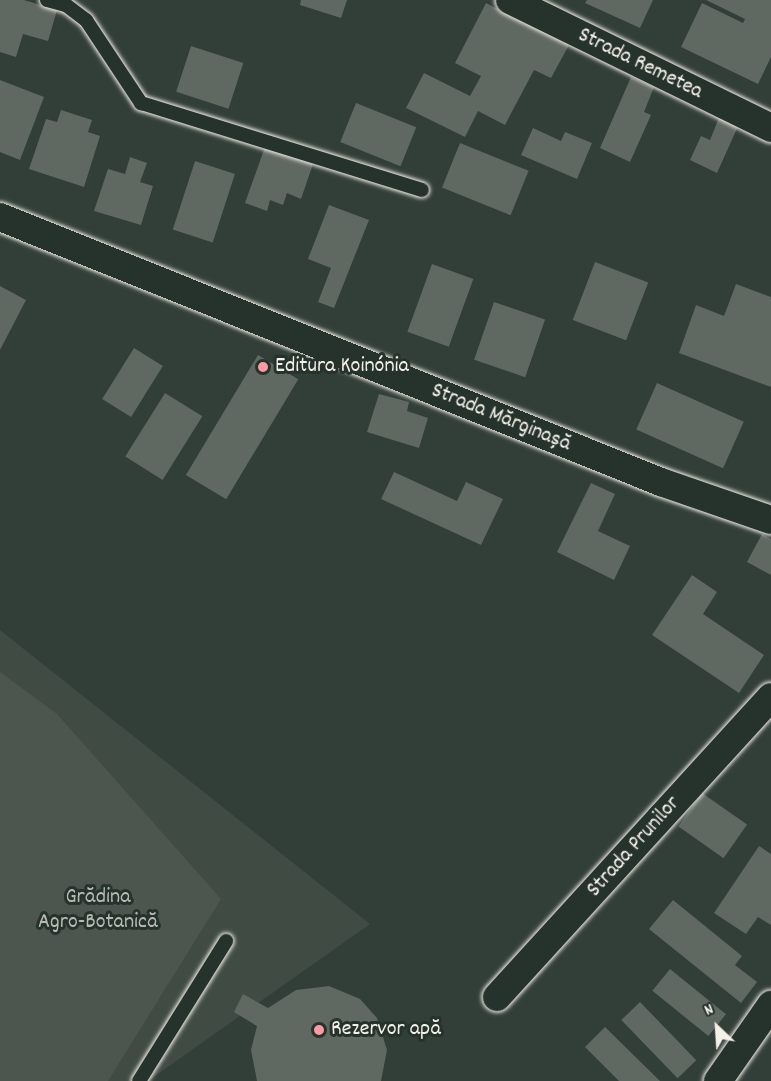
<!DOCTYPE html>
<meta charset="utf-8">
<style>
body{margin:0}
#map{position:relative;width:771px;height:1081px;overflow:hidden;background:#323e38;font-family:Dekko,sans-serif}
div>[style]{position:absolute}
.built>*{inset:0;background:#404b44}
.green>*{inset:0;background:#4c564f}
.building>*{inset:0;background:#5f6861;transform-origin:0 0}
.roads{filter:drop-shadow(0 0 2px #f4f1e8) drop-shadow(0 0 2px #f4f1e8)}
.service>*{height:14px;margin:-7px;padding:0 7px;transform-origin:7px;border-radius:7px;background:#26332d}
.minor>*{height:28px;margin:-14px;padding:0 14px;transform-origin:14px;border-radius:14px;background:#26332d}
.dots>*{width:16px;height:16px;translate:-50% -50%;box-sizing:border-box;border:3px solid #26332d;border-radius:50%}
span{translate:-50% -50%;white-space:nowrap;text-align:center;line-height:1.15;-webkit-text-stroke:6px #26332d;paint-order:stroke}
.street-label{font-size:22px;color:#f4f1e8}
.poi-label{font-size:22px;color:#f4f1e8}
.left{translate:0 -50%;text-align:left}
.park-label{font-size:22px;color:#b9bbb2}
.north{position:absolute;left:687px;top:997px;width:60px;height:60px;-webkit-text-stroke:4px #26332d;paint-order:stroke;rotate:335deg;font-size:16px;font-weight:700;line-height:24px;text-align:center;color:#f4f1e8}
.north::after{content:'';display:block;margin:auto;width:21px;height:27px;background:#f4f1e8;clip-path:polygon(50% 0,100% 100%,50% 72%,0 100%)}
</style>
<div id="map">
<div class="built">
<div style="clip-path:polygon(0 630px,370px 924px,148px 1081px,0 1081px)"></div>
</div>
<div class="green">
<div style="clip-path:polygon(0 672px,57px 714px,221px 899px,108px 1081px,0 1081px)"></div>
</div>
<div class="building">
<div style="clip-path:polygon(0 0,24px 0,57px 10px,48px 41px,23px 34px,16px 57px,0 52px)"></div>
<div style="clip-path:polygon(301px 0,347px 0,341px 18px,300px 5px)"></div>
<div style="clip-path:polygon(587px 0,653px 0,640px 28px,585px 3px)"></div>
<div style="clip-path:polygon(706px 0,771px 0,771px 57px,758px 84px,681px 47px,702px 3px,743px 23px,745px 19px)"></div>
<div style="clip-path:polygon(486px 3px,569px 45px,551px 78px,534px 70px,505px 125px,478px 111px,465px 137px,406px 108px,424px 73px,470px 96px,481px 76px,455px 63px)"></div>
<div style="left:191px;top:46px;width:55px;height:48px;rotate:18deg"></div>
<div style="clip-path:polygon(631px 77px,654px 87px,644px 112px,651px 115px,630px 162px,600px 148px)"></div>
<div style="clip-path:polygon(0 80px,44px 97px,20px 160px,0 152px)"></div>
<div style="left:356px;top:103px;width:65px;height:42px;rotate:22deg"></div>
<div style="clip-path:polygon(61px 110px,92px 120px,88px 132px,100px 136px,84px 187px,29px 169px,46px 119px,57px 122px)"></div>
<div style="clip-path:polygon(720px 115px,739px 124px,717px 173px,690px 160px,701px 136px,710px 140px)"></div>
<div style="clip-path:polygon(533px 128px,561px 141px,565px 132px,592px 143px,577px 179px,521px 155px)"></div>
<div style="left:460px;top:143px;width:74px;height:48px;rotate:22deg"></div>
<div style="clip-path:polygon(266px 144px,314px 161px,301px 199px,287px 193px,283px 205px,270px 200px,267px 211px,245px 203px)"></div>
<div style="clip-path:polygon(130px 157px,147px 163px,140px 182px,153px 186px,141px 225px,94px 211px,108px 169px,125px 174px)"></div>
<div style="left:195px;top:161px;width:42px;height:72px;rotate:18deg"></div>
<div style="clip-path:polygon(329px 205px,369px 220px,334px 308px,318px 302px,331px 268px,308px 259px)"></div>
<div style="left:595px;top:262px;width:57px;height:62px;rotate:21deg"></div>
<div style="left:432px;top:264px;width:44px;height:72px;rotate:20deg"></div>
<div style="clip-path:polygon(736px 284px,771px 297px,771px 387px,679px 353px,696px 305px,724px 316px)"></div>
<div style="clip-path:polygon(0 286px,26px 300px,0 350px)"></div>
<div style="left:494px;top:302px;width:54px;height:61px;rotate:19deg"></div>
<div style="left:134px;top:348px;width:34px;height:60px;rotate:32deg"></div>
<div style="left:258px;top:355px;width:47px;height:140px;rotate:31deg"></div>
<div style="left:657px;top:383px;width:95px;height:51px;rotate:24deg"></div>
<div style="left:165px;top:393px;width:44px;height:75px;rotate:32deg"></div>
<div style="clip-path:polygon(379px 394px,409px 402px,407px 411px,428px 418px,419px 448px,367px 432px)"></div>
<div style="clip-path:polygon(394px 472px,457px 501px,466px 482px,503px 499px,481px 545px,381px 499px)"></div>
<div style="clip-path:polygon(591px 483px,615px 494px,598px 531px,630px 546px,614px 580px,557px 552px)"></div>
<div style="clip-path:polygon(762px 534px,771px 539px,771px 575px,747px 562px)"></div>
<div style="clip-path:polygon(692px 575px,717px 592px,703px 614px,764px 655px,739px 693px,652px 635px)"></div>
<div style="left:702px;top:793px;width:55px;height:41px;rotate:35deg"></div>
<div style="clip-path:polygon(759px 846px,771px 854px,771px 925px,758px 917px,746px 934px,714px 913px)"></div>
<div style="clip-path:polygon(673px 900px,742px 956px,735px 965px,757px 982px,741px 1003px,649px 929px)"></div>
<div style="left:670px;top:969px;width:72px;height:28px;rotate:39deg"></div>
<div style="clip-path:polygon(329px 986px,360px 999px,377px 1018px,387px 1050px,381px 1081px,257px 1081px,251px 1050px,257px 1026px,234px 1012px,243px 994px,268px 1008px,296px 990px)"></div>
<div style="left:640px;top:1002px;width:81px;height:26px;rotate:46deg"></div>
<div style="clip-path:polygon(605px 1027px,660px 1081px,619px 1081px,585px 1047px)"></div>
</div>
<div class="roads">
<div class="service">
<div style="left:47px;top:0;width:20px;rotate:15deg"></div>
<div style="left:66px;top:5px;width:25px;rotate:37deg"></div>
<div style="left:86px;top:20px;width:100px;rotate:56.5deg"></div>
<div style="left:141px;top:103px;width:294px;rotate:17.2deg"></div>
<div style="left:139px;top:1081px;width:165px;rotate:-58.1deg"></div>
</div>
<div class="minor">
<div style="left:510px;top:0;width:291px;rotate:26.1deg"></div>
<div style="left:0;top:217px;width:712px;rotate:21.85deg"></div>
<div style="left:661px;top:482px;width:116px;rotate:19.1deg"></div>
<div style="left:497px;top:997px;width:406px;rotate:-47.6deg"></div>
<div style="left:718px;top:1081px;width:93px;rotate:-55.1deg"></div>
</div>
</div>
<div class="dots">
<div style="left:263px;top:367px;background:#ff9aa2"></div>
<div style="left:319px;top:1030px;background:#ff9aa2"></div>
</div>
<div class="street-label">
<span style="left:640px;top:64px;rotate:26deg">Strada Remetea</span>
<span style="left:501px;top:418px;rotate:22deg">Strada Mărginașă</span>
<span style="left:634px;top:847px;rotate:-48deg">Strada Prunilor</span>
</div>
<div class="poi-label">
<span class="left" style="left:275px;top:367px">Editura Koinónia</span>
<span class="left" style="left:331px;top:1030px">Rezervor apă</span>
</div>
<div class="park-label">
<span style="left:98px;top:910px">Grădina<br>Agro-Botanică</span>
</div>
<div class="north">N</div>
</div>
